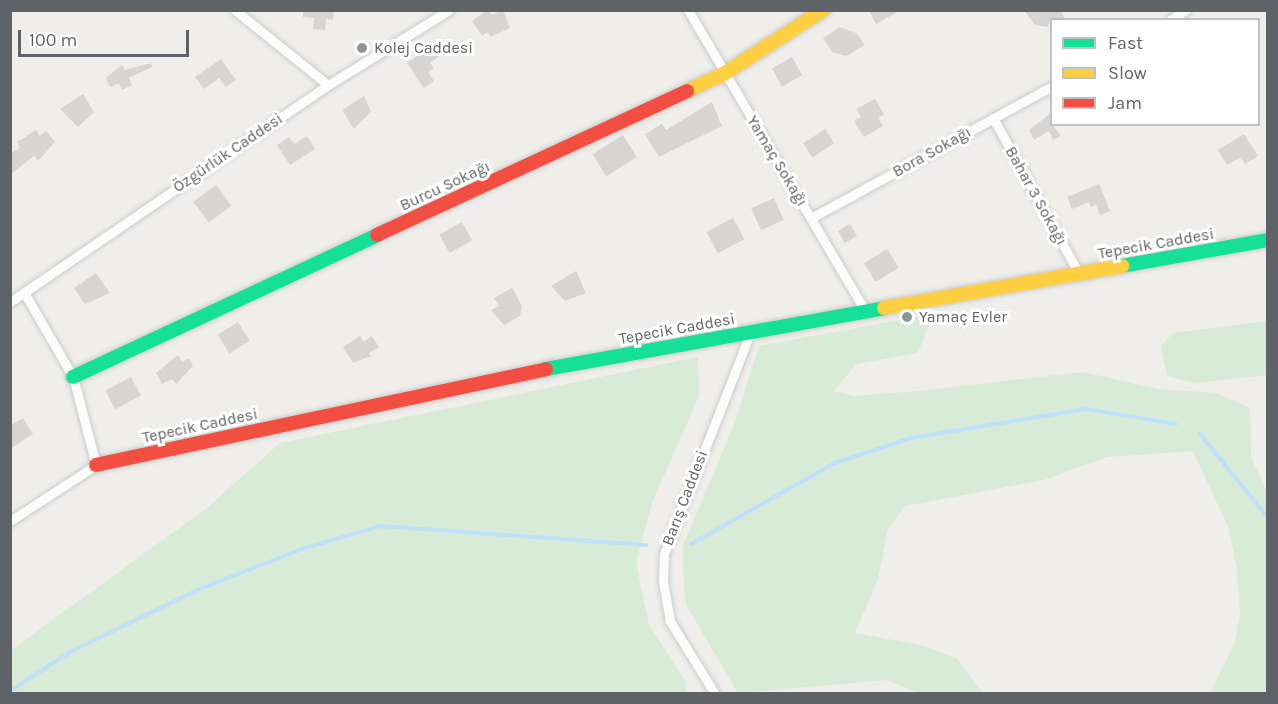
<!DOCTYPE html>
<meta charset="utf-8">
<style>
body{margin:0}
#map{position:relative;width:1278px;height:704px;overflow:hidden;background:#efeeea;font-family:Karla,sans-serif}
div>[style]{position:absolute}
.green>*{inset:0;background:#d8ebd6}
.stream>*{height:4px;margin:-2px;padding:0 2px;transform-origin:2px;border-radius:2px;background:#bfe0f9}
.building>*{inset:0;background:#d6d5d3;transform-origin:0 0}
.roads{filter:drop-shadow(0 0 2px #cbcccc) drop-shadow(0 0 2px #cbcccc)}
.street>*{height:9px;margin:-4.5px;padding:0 4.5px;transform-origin:4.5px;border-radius:4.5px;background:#fdfcfc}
.fast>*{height:14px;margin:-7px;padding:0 7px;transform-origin:7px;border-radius:7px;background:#16e098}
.slow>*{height:14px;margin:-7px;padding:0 7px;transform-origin:7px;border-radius:7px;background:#ffcf43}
.jam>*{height:14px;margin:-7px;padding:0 7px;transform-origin:7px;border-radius:7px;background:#f24e42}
.dots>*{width:16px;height:16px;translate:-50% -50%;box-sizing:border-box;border:3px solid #fff;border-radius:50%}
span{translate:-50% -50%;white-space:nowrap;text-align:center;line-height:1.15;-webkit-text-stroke:6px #fff;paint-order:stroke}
.poi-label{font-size:16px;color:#5f6368}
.left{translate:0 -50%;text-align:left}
.street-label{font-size:16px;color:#5f6368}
.frame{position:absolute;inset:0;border:12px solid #5f6368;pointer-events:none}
.legend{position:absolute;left:1050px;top:18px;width:210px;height:108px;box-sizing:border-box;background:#fff;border:2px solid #bfc1c3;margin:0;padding:8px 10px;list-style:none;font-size:18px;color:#5f6368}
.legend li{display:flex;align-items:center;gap:12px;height:30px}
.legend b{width:30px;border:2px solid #bfc1c3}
.scale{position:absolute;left:18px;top:30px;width:171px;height:27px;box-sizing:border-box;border:3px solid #5f6368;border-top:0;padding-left:8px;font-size:18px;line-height:21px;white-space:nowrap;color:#5f6368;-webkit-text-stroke:4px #fff;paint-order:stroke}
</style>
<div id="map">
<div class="green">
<div style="clip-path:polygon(921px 316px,929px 324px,918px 353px,856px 364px,834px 391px,854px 396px,918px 391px,1083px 372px,1158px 389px,1216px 393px,1250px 408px,1251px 457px,1267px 492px,1267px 693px,1210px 693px,1235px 642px,1240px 613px,1237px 572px,1229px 529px,1193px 451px,1107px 457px,1044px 480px,905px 506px,888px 529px,878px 579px,855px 633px,921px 645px,956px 658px,983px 693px,919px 693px,887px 680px,738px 693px,686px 605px,682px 548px,734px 425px,759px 346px)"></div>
<div style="clip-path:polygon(1267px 321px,1267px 375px,1196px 383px,1167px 376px,1161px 346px,1173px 333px)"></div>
<div style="clip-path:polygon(698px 357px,699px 396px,652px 503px,636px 562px,649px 625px,686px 682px,685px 693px,11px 693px,11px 650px,207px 508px,280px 443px)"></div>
</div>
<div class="stream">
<div style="left:1200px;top:434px;width:108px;rotate:51deg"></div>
<div style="left:691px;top:544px;width:165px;rotate:-29.4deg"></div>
<div style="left:835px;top:463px;width:80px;rotate:-18.2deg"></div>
<div style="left:911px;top:438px;width:177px;rotate:-9.4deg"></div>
<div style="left:1086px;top:409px;width:91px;rotate:9.5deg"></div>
<div style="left:10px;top:691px;width:72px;rotate:-33deg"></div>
<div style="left:70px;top:652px;width:141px;rotate:-26deg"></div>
<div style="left:197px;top:590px;width:113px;rotate:-21.3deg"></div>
<div style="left:302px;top:549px;width:81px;rotate:-16.4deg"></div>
<div style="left:380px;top:526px;width:267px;rotate:4.1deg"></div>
</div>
<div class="building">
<div style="clip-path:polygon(303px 10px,334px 10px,333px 20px,326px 19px,325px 30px,313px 29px,314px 18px,303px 17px)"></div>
<div style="clip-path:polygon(488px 10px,492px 15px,503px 10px,510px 28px,491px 37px,487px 32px,482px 36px,472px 21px)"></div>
<div style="clip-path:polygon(869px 10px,901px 10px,876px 24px)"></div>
<div style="clip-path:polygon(1024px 10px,1061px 10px,1065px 20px,1052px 20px,1047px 27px,1035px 25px)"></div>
<div style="clip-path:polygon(840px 27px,856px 33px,865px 45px,846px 56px,832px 52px,823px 38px)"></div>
<div style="clip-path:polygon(435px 44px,442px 54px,430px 63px,434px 68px,428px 72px,434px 81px,424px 88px,407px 63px)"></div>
<div style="left:792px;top:57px;width:21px;height:23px;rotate:61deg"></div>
<div style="clip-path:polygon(221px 59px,236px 80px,226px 87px,219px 78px,204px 89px,195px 77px)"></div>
<div style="clip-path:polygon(151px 63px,152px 67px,129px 78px,132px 85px,122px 90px,119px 83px,110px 87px,106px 78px,122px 65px,125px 70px)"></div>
<div style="clip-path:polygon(83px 94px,94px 112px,78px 127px,60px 109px)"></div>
<div style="clip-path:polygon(364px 96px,371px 112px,354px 129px,342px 110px)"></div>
<div style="clip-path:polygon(875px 99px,884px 114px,878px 118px,883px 126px,864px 137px,854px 121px,861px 117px,856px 109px)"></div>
<div style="clip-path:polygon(712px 102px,722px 126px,659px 157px,645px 134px,662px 124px,666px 130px)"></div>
<div style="clip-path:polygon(1052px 112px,1052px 124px,1061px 136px,1053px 140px,1049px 131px,1034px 140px,1029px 130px)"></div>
<div style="left:825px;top:129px;width:17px;height:26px;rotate:57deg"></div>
<div style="clip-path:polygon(36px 130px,40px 136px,46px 131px,55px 142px,38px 161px,34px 156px,10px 175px,10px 154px,20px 148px,17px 142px)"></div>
<div style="clip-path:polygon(1244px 134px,1258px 156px,1245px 164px,1241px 157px,1227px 165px,1218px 150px)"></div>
<div style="left:623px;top:135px;width:26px;height:36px;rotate:58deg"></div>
<div style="clip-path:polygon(307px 136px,315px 149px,290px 165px,277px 145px,289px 137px,294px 144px)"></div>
<div style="clip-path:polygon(1099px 184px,1110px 211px,1100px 215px,1096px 205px,1091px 207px,1089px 202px,1072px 209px,1067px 197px)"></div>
<div style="left:216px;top:185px;width:26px;height:28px;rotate:54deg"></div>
<div style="left:774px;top:198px;width:24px;height:25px;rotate:66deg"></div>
<div style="left:733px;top:218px;width:24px;height:30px;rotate:62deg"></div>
<div style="left:462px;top:222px;width:21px;height:26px;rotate:61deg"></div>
<div style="left:850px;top:224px;width:14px;height:14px;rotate:60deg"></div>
<div style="left:887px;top:249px;width:22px;height:27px;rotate:58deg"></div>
<div style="clip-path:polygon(576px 271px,586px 293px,565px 301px,551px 286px)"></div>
<div style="clip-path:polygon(96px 273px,110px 293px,85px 304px,74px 288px)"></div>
<div style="clip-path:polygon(512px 288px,522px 306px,520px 316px,504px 325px,491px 310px,499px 306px,494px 298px)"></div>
<div style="left:238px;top:322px;width:22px;height:24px;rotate:58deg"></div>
<div style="clip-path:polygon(360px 336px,364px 342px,372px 336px,379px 347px,369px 353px,371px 356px,353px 363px,343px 347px)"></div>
<div style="clip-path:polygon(178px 355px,182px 362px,189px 358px,193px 366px,176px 384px,172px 379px,162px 384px,156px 373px)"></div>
<div style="left:131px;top:377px;width:21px;height:29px;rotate:62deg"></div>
<div style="clip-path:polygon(23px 418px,33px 434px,10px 449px,10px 426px)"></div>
</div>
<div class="roads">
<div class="street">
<div style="left:235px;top:10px;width:119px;rotate:38.9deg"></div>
<div style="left:688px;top:10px;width:351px;rotate:59.5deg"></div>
<div style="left:1170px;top:20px;width:19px;rotate:-32deg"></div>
<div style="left:993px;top:118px;width:178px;rotate:61.1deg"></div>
<div style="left:811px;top:218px;width:275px;rotate:-28.7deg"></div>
<div style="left:10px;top:302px;width:385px;rotate:-34.3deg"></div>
<div style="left:328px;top:85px;width:142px;rotate:-31.8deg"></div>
<div style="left:10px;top:521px;width:103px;rotate:-33.1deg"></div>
<div style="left:96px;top:465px;width:91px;rotate:-104.6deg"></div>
<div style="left:73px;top:377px;width:98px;rotate:-120deg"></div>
<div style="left:715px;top:694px;width:86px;rotate:-121.7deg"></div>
<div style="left:670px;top:621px;width:40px;rotate:-100deg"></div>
<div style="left:663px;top:582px;width:28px;rotate:-88deg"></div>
<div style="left:664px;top:554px;width:237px;rotate:-68.7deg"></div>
</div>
<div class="fast">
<div style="left:1122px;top:266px;width:148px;rotate:-10.1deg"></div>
<div style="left:546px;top:369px;width:343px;rotate:-10.2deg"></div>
<div style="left:73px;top:377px;width:336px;rotate:-25deg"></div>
</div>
<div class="slow">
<div style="left:687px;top:91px;width:42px;rotate:-25.3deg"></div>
<div style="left:725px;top:73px;width:117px;rotate:-32.7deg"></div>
<div style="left:884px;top:308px;width:242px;rotate:-10deg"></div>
</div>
<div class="jam">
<div style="left:377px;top:235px;width:342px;rotate:-24.9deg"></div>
<div style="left:96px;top:465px;width:460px;rotate:-12deg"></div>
</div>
</div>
<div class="dots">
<div style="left:362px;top:48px;background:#919496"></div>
<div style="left:907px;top:317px;background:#919496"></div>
</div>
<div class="poi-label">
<span class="left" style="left:374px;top:48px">Kolej Caddesi</span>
<span class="left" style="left:919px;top:317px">Yamaç Evler</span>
</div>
<div class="street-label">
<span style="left:932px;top:152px;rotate:-29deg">Bora Sokağı</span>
<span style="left:228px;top:153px;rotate:-34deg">Özgürlük Caddesi</span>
<span style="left:777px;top:161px;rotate:59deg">Yamaç Sokağı</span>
<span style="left:445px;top:186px;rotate:-25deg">Burcu Sokağı</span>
<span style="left:1036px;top:196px;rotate:61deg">Bahar 3 Sokağı</span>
<span style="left:1156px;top:244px;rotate:-10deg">Tepecik Caddesi</span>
<span style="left:677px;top:329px;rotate:-10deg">Tepecik Caddesi</span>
<span style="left:200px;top:426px;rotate:-12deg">Tepecik Caddesi</span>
<span style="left:685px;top:498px;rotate:-69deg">Barış Caddesi</span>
</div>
<div class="frame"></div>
<ul class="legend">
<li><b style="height:8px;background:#16e098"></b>Fast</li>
<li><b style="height:8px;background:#ffcf43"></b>Slow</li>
<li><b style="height:8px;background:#f24e42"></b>Jam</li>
</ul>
<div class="scale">100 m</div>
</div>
